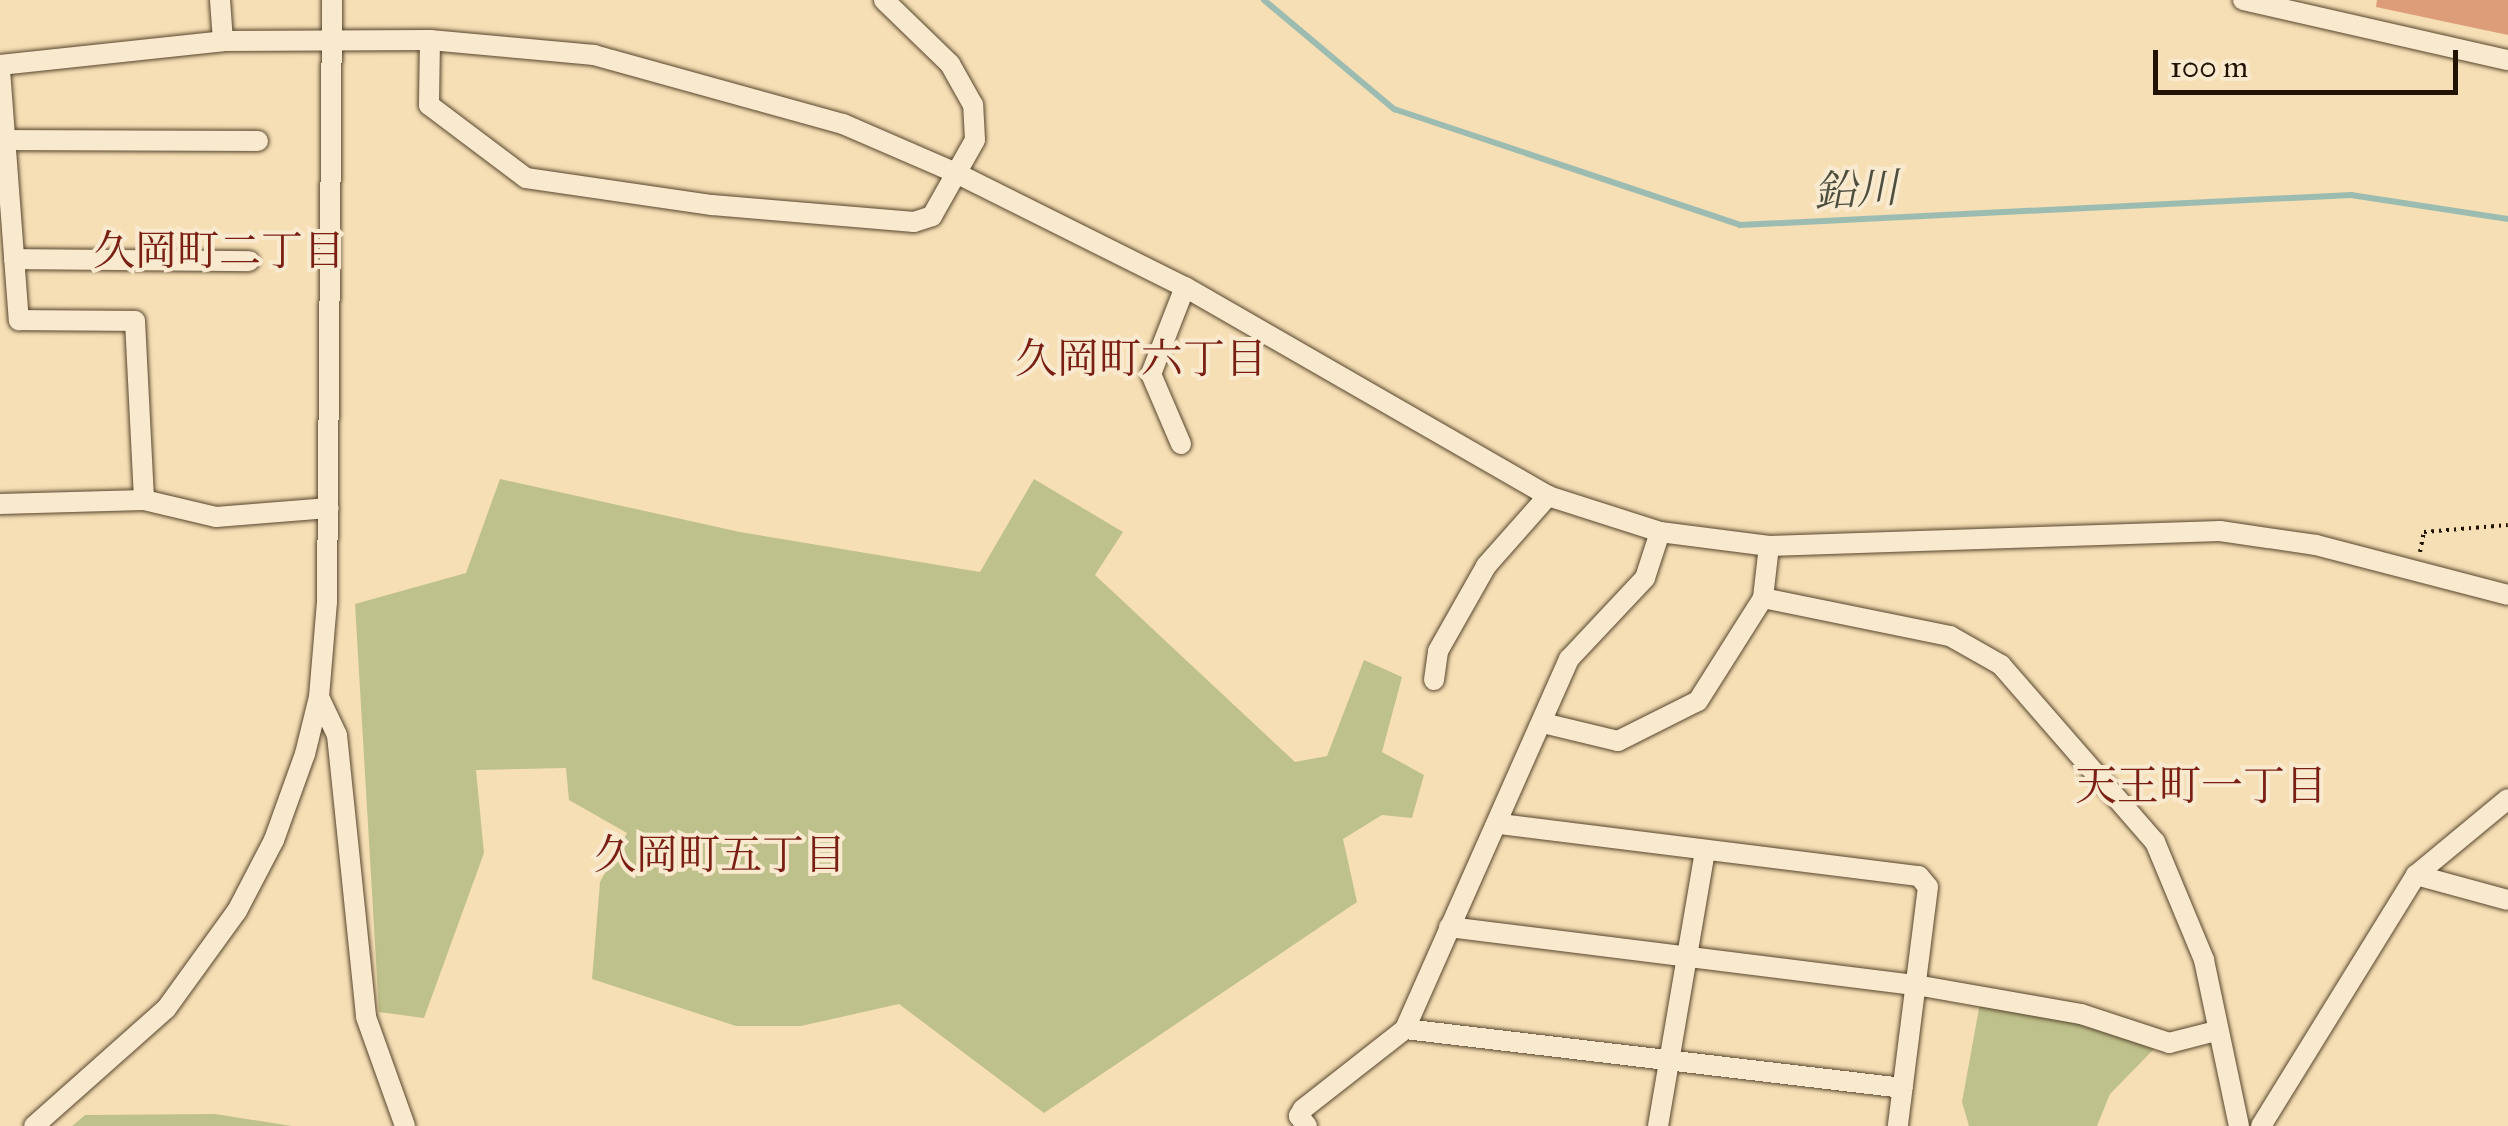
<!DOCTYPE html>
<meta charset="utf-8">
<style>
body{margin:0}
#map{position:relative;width:2508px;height:1126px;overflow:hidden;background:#f6dfb5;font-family:"IM FELL Great Primer","Noto Serif JP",serif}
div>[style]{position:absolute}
.green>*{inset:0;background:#bfc18c}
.stream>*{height:6px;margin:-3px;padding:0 3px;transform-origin:3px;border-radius:3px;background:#9dbcb1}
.building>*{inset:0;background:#dd9d79}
.path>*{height:4px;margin-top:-2px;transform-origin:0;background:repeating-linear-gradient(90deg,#221200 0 2.5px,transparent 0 7.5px)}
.roads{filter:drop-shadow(0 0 2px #57452d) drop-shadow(0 0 2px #57452d)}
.minor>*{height:20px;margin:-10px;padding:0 10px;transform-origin:10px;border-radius:10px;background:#f9eacf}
span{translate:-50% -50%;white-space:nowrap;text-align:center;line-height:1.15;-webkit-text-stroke:8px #f9eacf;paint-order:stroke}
.water-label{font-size:42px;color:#4d4e3e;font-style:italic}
.neighbourhood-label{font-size:42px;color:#7a1f14}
.scale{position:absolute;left:2153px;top:50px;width:305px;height:45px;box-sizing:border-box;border:5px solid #221200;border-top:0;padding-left:12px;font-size:30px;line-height:35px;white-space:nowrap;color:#221200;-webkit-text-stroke:8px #f9eacf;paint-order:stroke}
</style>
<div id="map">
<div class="green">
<div style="clip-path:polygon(500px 479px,740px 532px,980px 572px,1034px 479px,1123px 532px,1095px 575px,1295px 762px,1327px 756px,1364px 660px,1402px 677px,1382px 752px,1424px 775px,1412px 818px,1382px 815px,1343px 839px,1357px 902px,1044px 1113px,899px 1004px,801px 1026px,736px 1026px,592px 979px,600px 882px,627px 833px,569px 800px,566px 768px,476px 770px,484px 853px,424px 1018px,379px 1012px,355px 604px,466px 573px)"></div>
<div style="clip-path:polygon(1980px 1003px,2083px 1019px,2154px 1049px,2110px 1094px,2097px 1126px,1969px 1126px,1962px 1102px)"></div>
<div style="clip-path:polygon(215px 1114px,292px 1126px,72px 1126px,85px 1115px)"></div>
</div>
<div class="stream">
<div style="left:1264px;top:0;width:170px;rotate:40deg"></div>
<div style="left:1394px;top:109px;width:365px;rotate:18.5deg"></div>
<div style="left:1740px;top:225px;width:612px;rotate:-2.81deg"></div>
<div style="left:2351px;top:195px;width:159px;rotate:8.7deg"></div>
</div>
<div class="building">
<div style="clip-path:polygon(2377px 0,2508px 0,2508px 35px,2376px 7px)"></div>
</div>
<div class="path">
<div style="left:2420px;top:552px;width:20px;rotate:-79deg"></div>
<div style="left:2424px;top:532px;width:84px;rotate:-4.8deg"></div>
</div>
<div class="roads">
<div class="minor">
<div style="left:220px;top:0;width:41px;rotate:85.8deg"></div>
<div style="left:2243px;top:0;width:272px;rotate:12.8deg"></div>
<div style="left:430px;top:40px;width:65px;rotate:90.9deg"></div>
<div style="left:429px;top:105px;width:121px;rotate:37deg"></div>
<div style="left:526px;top:178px;width:188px;rotate:8.3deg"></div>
<div style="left:712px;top:205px;width:203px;rotate:4.8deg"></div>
<div style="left:914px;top:222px;width:19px;rotate:-18deg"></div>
<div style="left:932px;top:216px;width:87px;rotate:-60.5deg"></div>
<div style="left:975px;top:140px;width:35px;rotate:-93deg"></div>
<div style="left:973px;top:105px;width:47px;rotate:-119.3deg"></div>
<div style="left:950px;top:64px;width:92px;rotate:-135.9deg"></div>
<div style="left:0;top:65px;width:224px;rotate:-6.1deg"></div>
<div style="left:223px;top:41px;width:207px;rotate:-0.3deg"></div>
<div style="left:430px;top:40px;width:165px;rotate:5.2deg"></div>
<div style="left:594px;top:55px;width:258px;rotate:15.5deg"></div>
<div style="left:843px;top:124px;width:123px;rotate:23.4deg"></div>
<div style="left:956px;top:173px;width:256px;rotate:26.5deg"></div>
<div style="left:1185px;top:287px;width:419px;rotate:29.9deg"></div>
<div style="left:1548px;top:496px;width:118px;rotate:17.8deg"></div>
<div style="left:1660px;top:532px;width:110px;rotate:7.3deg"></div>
<div style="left:1769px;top:546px;width:451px;rotate:-1.9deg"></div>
<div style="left:2220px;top:531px;width:97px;rotate:8.3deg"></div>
<div style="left:2316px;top:545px;width:198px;rotate:14.6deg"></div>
<div style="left:0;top:70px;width:251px;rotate:85.7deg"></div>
<div style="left:19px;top:320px;width:116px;rotate:0.5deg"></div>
<div style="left:135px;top:321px;width:179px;rotate:87.1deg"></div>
<div style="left:5px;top:140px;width:253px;rotate:0.2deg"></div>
<div style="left:14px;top:259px;width:235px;rotate:0.5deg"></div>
<div style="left:1181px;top:444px;width:76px;rotate:-113.2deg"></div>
<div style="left:1151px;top:374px;width:93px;rotate:-68.7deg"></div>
<div style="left:0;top:504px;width:144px;rotate:-1.6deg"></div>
<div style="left:144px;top:500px;width:74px;rotate:13.3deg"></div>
<div style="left:216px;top:517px;width:113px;rotate:-4.6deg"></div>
<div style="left:1769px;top:546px;width:52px;rotate:96.6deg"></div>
<div style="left:1763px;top:598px;width:191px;rotate:11.5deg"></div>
<div style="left:1950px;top:636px;width:59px;rotate:29.6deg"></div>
<div style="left:2001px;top:665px;width:235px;rotate:49deg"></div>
<div style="left:2155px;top:842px;width:128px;rotate:67.4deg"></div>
<div style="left:2204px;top:960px;width:170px;rotate:78.1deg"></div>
<div style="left:1434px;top:680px;width:29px;rotate:-82deg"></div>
<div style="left:1438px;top:651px;width:98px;rotate:-60.5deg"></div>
<div style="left:1486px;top:566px;width:94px;rotate:-48.5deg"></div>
<div style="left:319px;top:697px;width:42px;rotate:64.7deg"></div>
<div style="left:337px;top:735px;width:283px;rotate:84.1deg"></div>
<div style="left:366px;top:1017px;width:116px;rotate:70.3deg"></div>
<div style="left:1543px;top:723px;width:77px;rotate:13.5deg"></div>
<div style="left:1618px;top:741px;width:89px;rotate:-26.6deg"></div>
<div style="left:1698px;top:701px;width:122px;rotate:-57.7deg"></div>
<div style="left:1500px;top:824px;width:422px;rotate:7.1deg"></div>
<div style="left:1919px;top:876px;width:14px;rotate:51deg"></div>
<div style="left:1928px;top:887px;width:241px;rotate:97.2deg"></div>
<div style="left:2416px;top:875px;width:95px;rotate:15.2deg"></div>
<div style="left:1449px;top:927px;width:471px;rotate:7.1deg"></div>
<div style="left:1916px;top:985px;width:168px;rotate:10deg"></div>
<div style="left:2081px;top:1014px;width:93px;rotate:18.2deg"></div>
<div style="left:2169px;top:1043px;width:49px;rotate:-14.3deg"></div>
<div style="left:1405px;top:1029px;width:501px;rotate:6.76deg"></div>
<div style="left:34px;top:1126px;width:176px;rotate:-41.6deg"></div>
<div style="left:166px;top:1009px;width:121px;rotate:-54.1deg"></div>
<div style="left:237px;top:911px;width:80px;rotate:-62.5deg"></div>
<div style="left:274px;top:840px;width:91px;rotate:-70.2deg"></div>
<div style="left:305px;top:754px;width:59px;rotate:-76.2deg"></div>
<div style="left:319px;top:697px;width:95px;rotate:-85.2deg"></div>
<div style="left:327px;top:602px;width:602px;rotate:-89.52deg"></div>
<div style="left:1307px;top:1126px;width:13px;rotate:-129deg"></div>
<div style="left:1299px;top:1116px;width:8px;rotate:-60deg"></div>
<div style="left:1303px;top:1109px;width:130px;rotate:-38.1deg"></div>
<div style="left:1405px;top:1029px;width:405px;rotate:-66.1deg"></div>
<div style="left:1569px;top:659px;width:111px;rotate:-46.8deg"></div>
<div style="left:1645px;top:578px;width:48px;rotate:-71.9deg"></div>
<div style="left:1658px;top:1126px;width:279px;rotate:-80.3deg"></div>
<div style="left:2261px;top:1126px;width:295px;rotate:-58.3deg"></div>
<div style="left:2416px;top:875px;width:119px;rotate:-39.6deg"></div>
</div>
</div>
<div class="water-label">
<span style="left:1856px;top:190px;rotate:-3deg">鉛川</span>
</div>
<div class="neighbourhood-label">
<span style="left:219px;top:251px">久岡町二丁目</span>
<span style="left:1141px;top:359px">久岡町六丁目</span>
<span style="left:2201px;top:786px">天王町一丁目</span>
<span style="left:720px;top:855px">久岡町五丁目</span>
</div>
<div class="scale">100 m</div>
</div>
